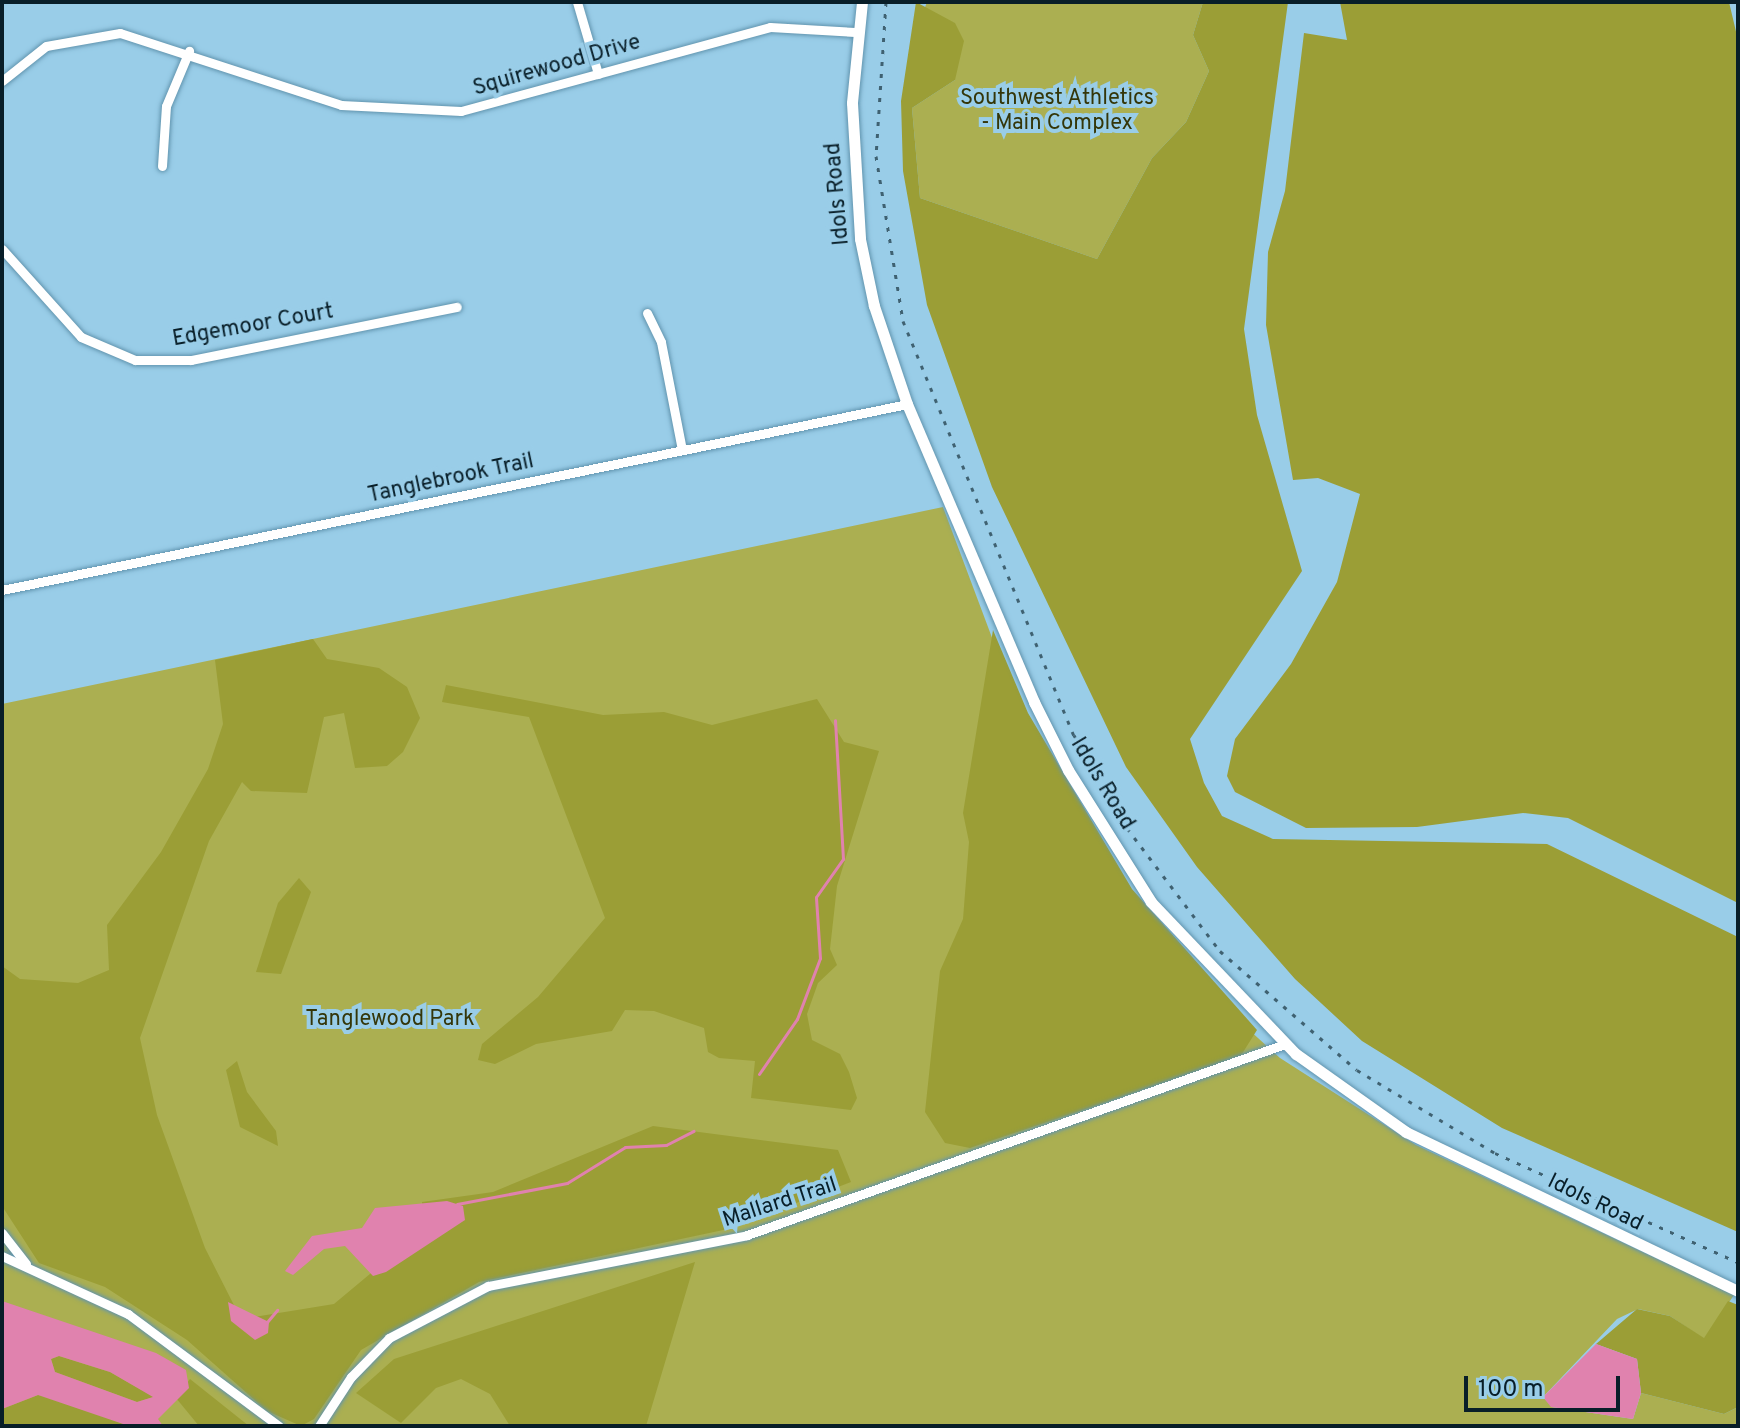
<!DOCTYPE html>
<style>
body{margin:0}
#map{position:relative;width:1740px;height:1428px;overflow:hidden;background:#99cde8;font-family:Overpass,sans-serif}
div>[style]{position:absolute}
.green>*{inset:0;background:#abaf51}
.forest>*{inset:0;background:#9b9e36}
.water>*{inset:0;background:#e082ae}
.stream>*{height:3px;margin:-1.5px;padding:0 1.5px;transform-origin:1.5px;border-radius:1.5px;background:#e082ae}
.roads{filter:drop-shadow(0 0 2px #6194ae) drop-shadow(0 0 2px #6194ae)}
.minor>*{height:9px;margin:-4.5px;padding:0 4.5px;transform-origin:4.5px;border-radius:4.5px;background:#fff}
.tertiary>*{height:11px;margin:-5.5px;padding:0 5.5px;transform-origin:5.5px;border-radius:5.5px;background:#fff}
.rail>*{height:3px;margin-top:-1.5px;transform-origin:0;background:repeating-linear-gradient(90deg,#3f6171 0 4px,transparent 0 12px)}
span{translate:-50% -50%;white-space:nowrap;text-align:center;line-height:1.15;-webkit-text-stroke:8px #99cde8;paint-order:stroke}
.street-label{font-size:22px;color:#081e28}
.park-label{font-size:22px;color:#343609}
.frame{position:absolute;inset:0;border:4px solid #081e28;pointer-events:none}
.scale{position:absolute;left:1464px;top:1376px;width:156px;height:36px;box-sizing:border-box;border:4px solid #081e28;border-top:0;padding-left:10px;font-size:24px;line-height:28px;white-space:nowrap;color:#081e28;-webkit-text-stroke:6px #99cde8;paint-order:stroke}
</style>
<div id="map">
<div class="green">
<div style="clip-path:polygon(927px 2px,1203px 2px,1193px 35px,1209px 71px,1186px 122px,1152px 158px,1097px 259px,920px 198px,912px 108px,955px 80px,954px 23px,924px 10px)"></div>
<div style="clip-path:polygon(943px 507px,1006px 675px,1098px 849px,1236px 1018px,1280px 1058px,1416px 1145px,1734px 1295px,1704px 1339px,1670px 1316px,1638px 1309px,1617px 1319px,1543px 1397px,1552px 1407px,1633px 1419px,1641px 1393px,1724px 1414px,1738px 1407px,1738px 1426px,2px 1426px,2px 704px)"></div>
</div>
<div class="forest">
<div style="clip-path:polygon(916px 2px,955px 23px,964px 41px,955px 80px,912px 108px,920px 198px,1097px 259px,1152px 158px,1186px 122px,1209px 71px,1193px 35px,1203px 2px,1288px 2px,1244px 329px,1257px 415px,1302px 571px,1190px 739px,1204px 783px,1222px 816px,1273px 839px,1547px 844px,1738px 937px,1738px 1232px,1502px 1128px,1362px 1041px,1295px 979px,1197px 867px,1126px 767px,992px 487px,927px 305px,903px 171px,901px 101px)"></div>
<div style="clip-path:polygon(1340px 2px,1729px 2px,1738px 40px,1738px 903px,1568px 818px,1523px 813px,1417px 827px,1306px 828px,1235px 792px,1227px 776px,1235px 739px,1291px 664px,1337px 582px,1360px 494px,1318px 478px,1293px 480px,1266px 325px,1268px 252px,1285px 191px,1304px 33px,1347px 40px)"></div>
<div style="clip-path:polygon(993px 630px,1028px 713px,1132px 889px,1257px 1030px,1240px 1057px,970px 1148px,945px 1143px,925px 1112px,940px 971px,963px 919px,969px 842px,963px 813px)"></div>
<div style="clip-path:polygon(313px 639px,327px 659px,379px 668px,407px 687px,420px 718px,403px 752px,387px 766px,355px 768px,344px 713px,324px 717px,307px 793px,251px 791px,242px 782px,209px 841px,140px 1038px,157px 1115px,205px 1248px,241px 1319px,334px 1304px,425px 1228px,422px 1202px,493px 1192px,653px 1126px,838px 1150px,851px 1182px,728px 1229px,479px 1282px,361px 1350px,314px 1419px,301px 1426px,267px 1411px,187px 1340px,105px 1287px,39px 1263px,2px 1206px,2px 966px,20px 979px,78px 983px,109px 970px,107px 925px,161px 852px,208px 769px,223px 724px,215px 660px)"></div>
<div style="clip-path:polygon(446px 685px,603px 715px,664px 712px,712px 725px,817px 699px,844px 742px,879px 751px,837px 886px,830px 949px,837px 965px,818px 983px,807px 1014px,812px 1040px,840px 1054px,849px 1072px,857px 1098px,851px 1110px,751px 1098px,755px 1061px,719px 1058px,708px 1052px,704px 1028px,654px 1011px,625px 1010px,612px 1031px,536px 1044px,495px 1064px,478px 1060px,482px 1044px,538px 997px,605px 918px,529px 717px,442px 702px)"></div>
<div style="clip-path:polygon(299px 878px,311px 892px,281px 974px,256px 972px,278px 903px)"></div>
<div style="clip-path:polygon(237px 1061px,247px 1092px,276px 1131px,278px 1146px,240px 1127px,226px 1070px)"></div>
<div style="clip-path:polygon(695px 1262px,646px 1426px,510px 1426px,490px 1394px,461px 1379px,436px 1388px,401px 1423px,356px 1393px,394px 1359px)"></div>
<div style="clip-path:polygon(1728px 1301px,1738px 1305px,1738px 1407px,1724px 1414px,1641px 1393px,1637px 1359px,1596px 1344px,1637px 1309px,1670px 1316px,1704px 1338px)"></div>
<div style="clip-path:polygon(59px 1356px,110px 1372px,154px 1397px,137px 1402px,55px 1372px,51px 1359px)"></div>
<div style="clip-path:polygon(190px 1379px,249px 1426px,199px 1426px,176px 1398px)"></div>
<div style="clip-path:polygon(38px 1395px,53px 1397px,129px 1426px,2px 1426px,2px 1409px)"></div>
</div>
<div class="water">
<div style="clip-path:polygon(447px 1201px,463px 1206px,465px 1220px,386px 1272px,373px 1276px,345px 1246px,324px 1249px,293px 1275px,285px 1271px,312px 1236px,362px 1228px,375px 1208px)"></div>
<div style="clip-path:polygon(evenodd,2px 1301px,156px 1353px,186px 1370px,189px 1388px,158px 1419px,163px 1426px,129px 1426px,38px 1395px,2px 1409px,2px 1301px,59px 1356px,110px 1372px,153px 1397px,137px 1402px,55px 1372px,51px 1359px,59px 1356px)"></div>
<div style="clip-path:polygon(228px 1302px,269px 1322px,268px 1333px,255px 1340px,231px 1321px)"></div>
<div style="clip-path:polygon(1596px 1344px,1637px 1359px,1641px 1393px,1633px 1419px,1551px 1407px,1543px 1397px)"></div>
</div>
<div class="stream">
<div style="left:759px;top:1074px;width:67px;rotate:-55.4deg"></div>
<div style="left:797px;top:1019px;width:65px;rotate:-69.3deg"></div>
<div style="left:820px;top:958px;width:61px;rotate:-93.8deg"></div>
<div style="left:816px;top:897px;width:47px;rotate:-54.6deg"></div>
<div style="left:843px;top:859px;width:139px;rotate:-93.3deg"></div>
<div style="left:457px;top:1204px;width:112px;rotate:-10.8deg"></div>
<div style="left:567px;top:1183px;width:68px;rotate:-31.8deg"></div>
<div style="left:625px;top:1147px;width:41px;rotate:-2.8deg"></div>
<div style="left:666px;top:1145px;width:31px;rotate:-27deg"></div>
<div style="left:267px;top:1322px;width:16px;rotate:-50deg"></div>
</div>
<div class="roads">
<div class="minor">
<div style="left:577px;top:2px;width:75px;rotate:73.7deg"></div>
<div style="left:2px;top:81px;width:56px;rotate:-38.5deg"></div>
<div style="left:46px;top:46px;width:75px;rotate:-10deg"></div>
<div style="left:120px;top:33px;width:232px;rotate:18deg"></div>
<div style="left:341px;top:105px;width:120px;rotate:2.9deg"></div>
<div style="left:461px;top:111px;width:320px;rotate:-15.2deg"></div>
<div style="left:770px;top:27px;width:85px;rotate:3.4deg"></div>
<div style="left:162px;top:166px;width:60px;rotate:-86.2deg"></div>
<div style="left:166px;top:106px;width:60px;rotate:-67.3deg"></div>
<div style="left:2px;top:249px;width:118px;rotate:48.1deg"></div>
<div style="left:81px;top:337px;width:59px;rotate:23.1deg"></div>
<div style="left:135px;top:360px;width:56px"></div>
<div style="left:191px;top:360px;width:271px;rotate:-11.3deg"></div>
<div style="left:647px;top:313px;width:32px;rotate:64deg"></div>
<div style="left:661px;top:342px;width:110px;rotate:79deg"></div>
<div style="left:2px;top:590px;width:924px;rotate:-11.61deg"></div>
<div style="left:2px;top:1233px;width:39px;rotate:52deg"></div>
<div style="left:2px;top:1256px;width:139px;rotate:24.7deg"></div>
<div style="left:128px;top:1314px;width:188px;rotate:36.6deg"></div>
<div style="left:319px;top:1426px;width:59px;rotate:-56.9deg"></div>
<div style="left:351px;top:1377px;width:54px;rotate:-45.7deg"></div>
<div style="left:389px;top:1338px;width:112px;rotate:-27.7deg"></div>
<div style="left:488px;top:1286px;width:264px;rotate:-11.1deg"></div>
<div style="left:747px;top:1235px;width:571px;rotate:-19.55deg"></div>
</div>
<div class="tertiary">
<div style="left:862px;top:2px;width:101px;rotate:95.7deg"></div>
<div style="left:852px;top:103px;width:136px;rotate:86.6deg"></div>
<div style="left:860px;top:239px;width:68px;rotate:78.2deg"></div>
<div style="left:874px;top:306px;width:103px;rotate:71.4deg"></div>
<div style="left:907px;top:404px;width:324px;rotate:66.9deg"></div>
<div style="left:1034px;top:702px;width:76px;rotate:63.4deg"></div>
<div style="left:1068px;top:770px;width:156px;rotate:57.8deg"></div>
<div style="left:1151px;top:902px;width:210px;rotate:46.4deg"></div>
<div style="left:1296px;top:1054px;width:135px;rotate:35.3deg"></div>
<div style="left:1406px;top:1132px;width:368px;rotate:25.6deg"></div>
</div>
</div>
<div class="rail">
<div style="left:886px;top:2px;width:154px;rotate:93.7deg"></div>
<div style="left:876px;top:156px;width:167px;rotate:80.7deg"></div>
<div style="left:903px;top:321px;width:448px;rotate:67.6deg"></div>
<div style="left:1074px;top:735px;width:107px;rotate:60.3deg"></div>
<div style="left:1127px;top:828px;width:154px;rotate:52.9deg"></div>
<div style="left:1220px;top:951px;width:181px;rotate:41deg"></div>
<div style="left:1357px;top:1070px;width:161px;rotate:31deg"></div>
<div style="left:1495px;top:1153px;width:266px;rotate:24.2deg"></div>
</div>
<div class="street-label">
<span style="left:557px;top:66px;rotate:-16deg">Squirewood Drive</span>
<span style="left:838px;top:194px;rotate:-95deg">Idols Road</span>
<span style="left:253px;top:326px;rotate:-10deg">Edgemoor Court</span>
<span style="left:451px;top:479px;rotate:-12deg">Tanglebrook Trail</span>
<span style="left:1102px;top:784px;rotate:59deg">Idols Road</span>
<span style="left:780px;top:1203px;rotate:-18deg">Mallard Trail</span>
<span style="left:1595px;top:1203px;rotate:26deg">Idols Road</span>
</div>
<div class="park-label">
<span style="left:1057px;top:111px">Southwest Athletics<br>- Main Complex</span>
<span style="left:390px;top:1020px">Tanglewood Park</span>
</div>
<div class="frame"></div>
<div class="scale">100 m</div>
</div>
